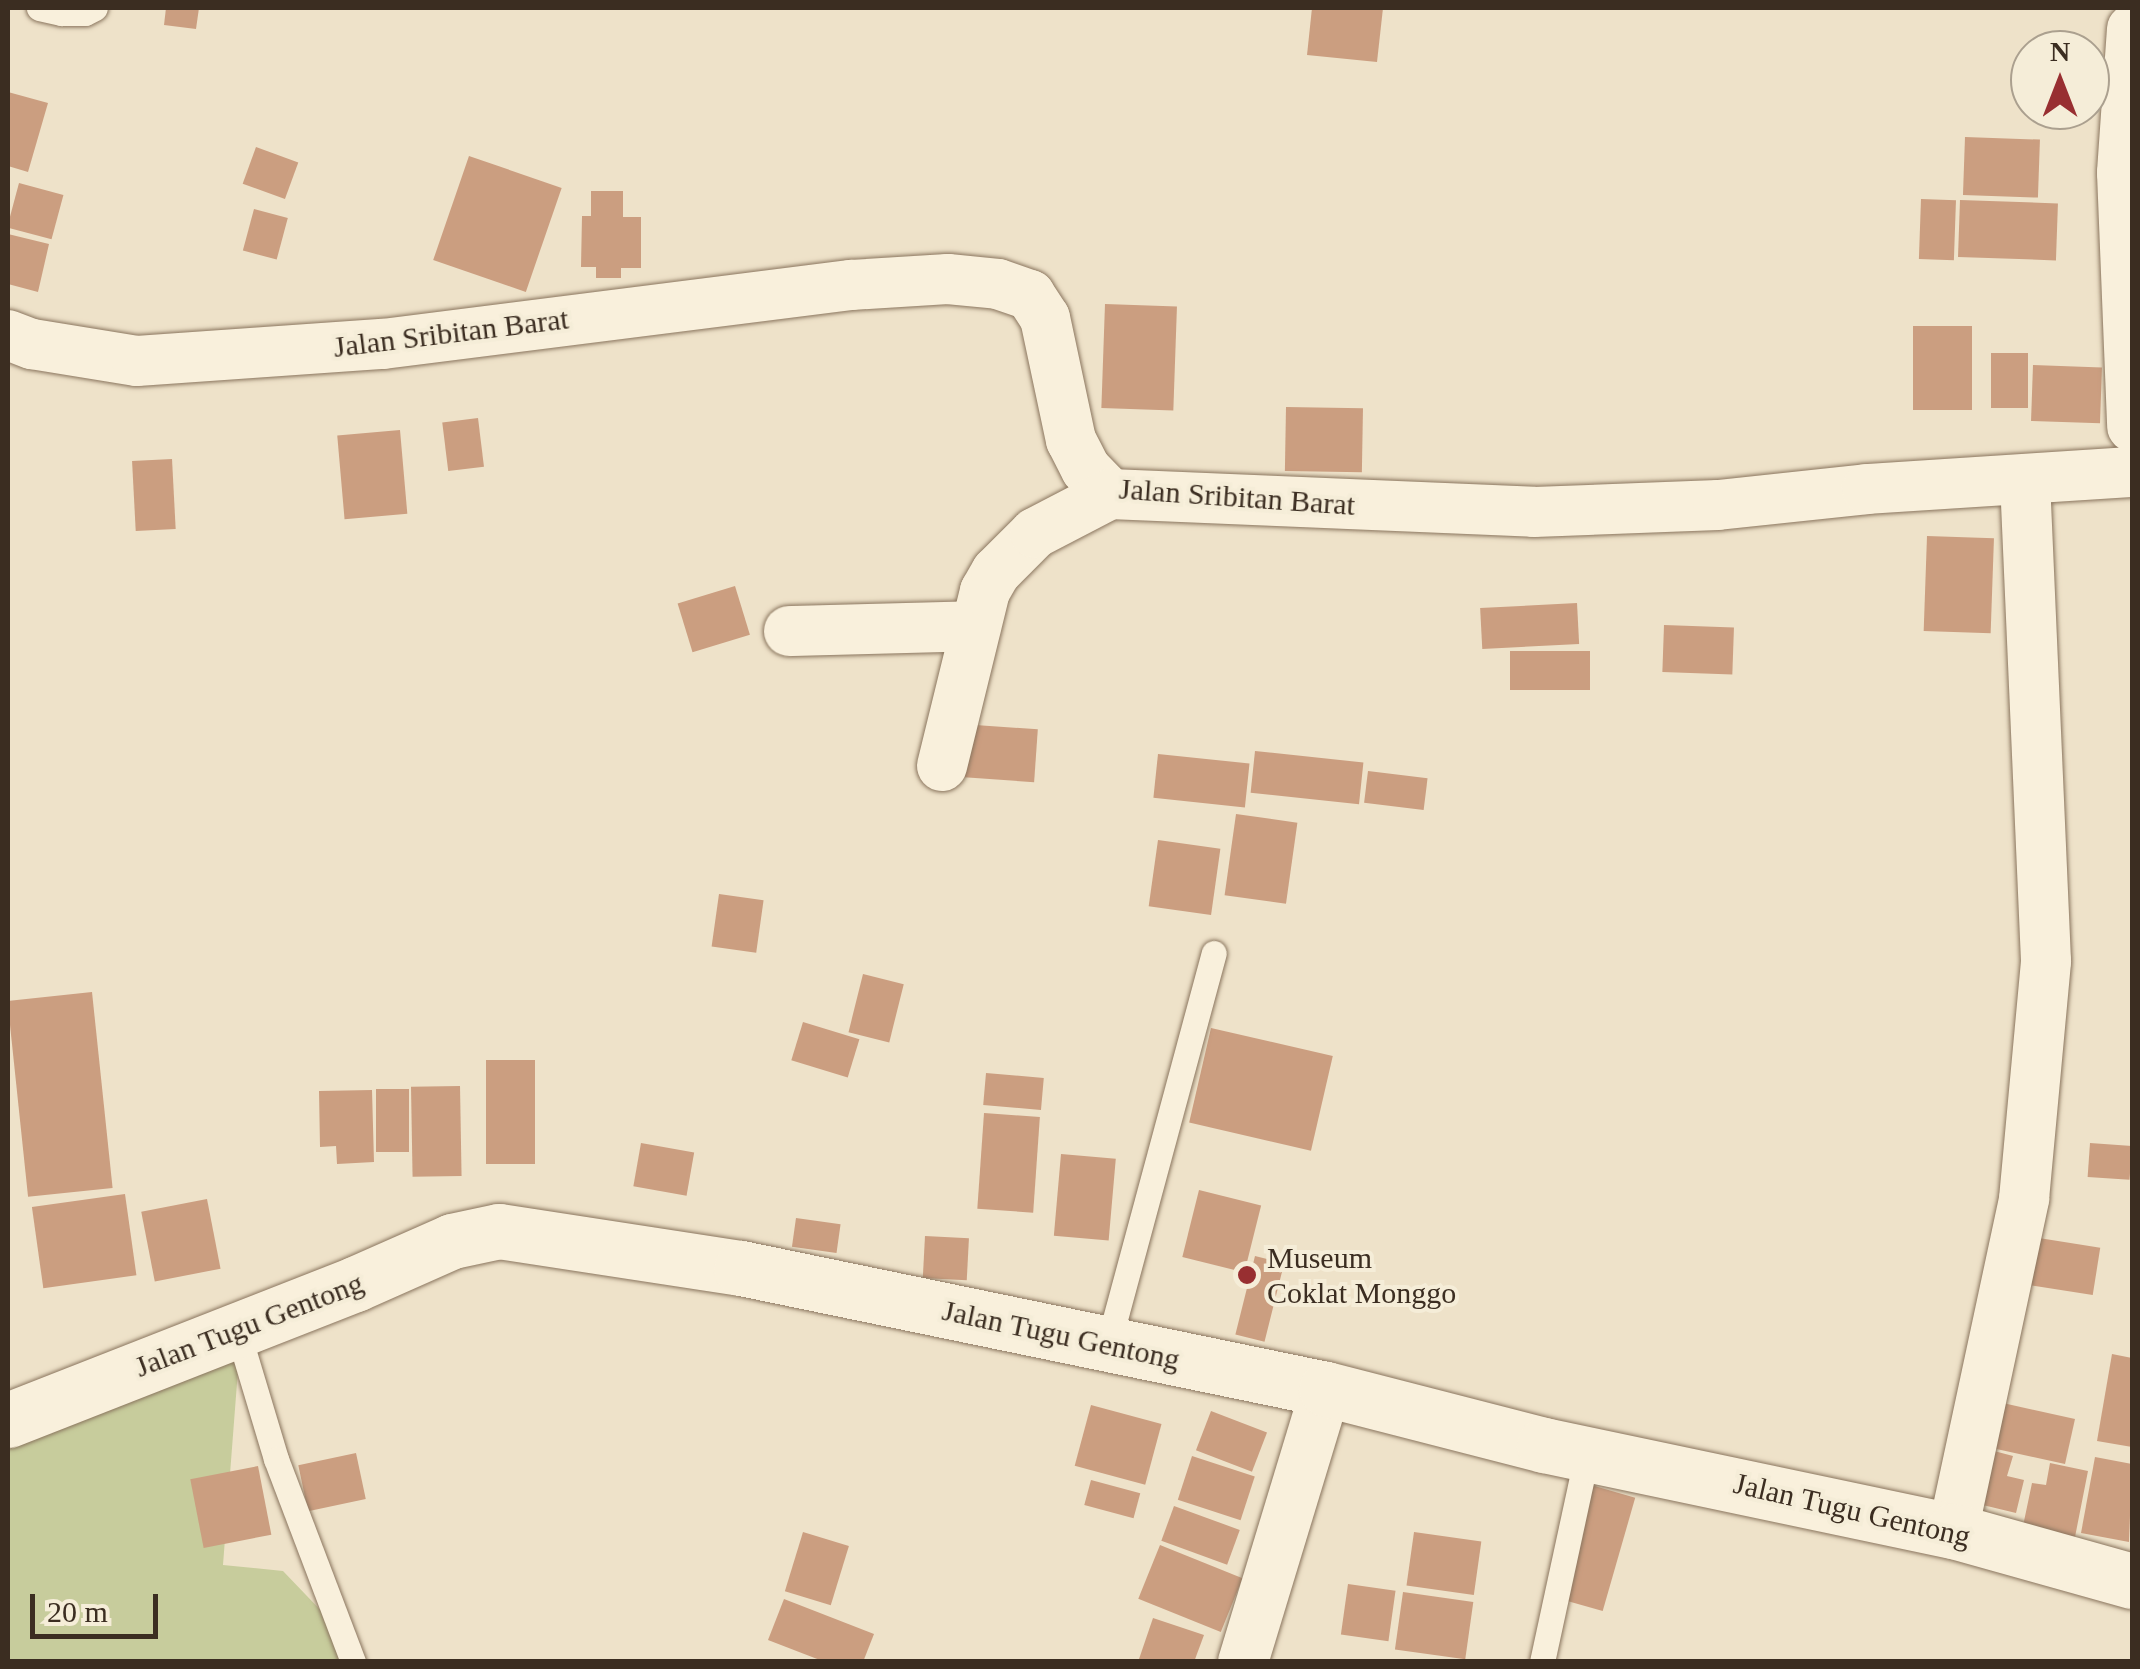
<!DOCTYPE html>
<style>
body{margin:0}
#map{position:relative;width:2140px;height:1669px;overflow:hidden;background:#eee2c9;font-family:"Times New Roman",serif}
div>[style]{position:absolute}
.green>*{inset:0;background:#c7cc9c}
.building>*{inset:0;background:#cb9e80;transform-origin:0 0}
.roads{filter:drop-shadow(0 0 2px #8a755e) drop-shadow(0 0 2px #8a755e)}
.lane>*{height:25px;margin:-12.5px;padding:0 12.5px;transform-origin:12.5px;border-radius:12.5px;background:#f9f0dc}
.street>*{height:50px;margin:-25px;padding:0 25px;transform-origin:25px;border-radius:25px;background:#f9f0dc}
.secondary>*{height:55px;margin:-27.5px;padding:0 27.5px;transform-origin:27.5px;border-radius:27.5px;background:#f9f0dc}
.dots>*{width:28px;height:28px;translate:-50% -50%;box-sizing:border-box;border:5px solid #f5edd8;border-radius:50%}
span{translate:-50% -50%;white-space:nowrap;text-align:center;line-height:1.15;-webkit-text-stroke:8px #f5edd8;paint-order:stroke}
.street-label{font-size:30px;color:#3b2d21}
.poi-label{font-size:30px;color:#3b2d21}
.left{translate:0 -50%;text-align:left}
.frame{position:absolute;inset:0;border:10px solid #3b2d21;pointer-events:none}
.north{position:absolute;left:2010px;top:30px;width:100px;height:100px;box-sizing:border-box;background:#f5edd8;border:2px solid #aba08f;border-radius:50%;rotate:0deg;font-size:28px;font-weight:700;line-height:40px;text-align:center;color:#3b2d21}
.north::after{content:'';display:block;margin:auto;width:35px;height:45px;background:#982f31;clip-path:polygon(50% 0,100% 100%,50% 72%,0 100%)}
.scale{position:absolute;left:30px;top:1594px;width:128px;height:45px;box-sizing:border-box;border:5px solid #3b2d21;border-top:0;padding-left:12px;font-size:30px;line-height:35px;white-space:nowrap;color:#3b2d21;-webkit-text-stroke:8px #f5edd8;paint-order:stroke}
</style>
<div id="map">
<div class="green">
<div style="clip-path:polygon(240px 1344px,223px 1565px,283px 1571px,352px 1643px,347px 1661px,8px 1662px,8px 1432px)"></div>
</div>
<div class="building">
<div style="clip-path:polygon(166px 8px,199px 8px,196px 29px,164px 25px)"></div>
<div style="clip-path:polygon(1312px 8px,1383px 8px,1377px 62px,1307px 55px)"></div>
<div style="clip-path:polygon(8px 92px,48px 103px,28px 172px,8px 166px)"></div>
<div style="left:1965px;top:137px;width:75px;height:58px;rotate:2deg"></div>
<div style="left:256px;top:147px;width:45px;height:39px;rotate:20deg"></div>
<div style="left:469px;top:156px;width:98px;height:110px;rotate:19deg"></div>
<div style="left:19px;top:183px;width:46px;height:46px;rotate:15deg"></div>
<div style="clip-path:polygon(591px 191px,623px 191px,623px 217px,641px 217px,641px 268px,621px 268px,621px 278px,596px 278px,596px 267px,581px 267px,582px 216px,591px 216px)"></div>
<div style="left:1921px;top:199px;width:35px;height:60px;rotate:2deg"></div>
<div style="left:1960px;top:200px;width:98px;height:57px;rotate:2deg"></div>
<div style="left:254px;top:209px;width:35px;height:43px;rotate:15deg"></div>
<div style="clip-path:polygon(8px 234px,49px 244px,38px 292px,8px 284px)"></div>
<div style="left:1105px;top:304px;width:72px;height:104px;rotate:2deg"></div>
<div style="left:1913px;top:326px;width:59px;height:84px"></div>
<div style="left:1991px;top:353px;width:37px;height:55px"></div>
<div style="left:2033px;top:365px;width:69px;height:56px;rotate:2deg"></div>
<div style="left:1286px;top:407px;width:77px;height:64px;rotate:1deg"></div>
<div style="left:478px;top:418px;width:49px;height:36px;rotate:83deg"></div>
<div style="left:400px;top:430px;width:84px;height:63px;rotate:85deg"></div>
<div style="left:172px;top:459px;width:70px;height:40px;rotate:87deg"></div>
<div style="left:1927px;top:536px;width:67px;height:95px;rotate:2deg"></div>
<div style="left:735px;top:586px;width:51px;height:60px;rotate:73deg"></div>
<div style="left:1577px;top:603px;width:41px;height:97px;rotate:87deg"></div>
<div style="left:1664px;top:625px;width:70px;height:47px;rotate:2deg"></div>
<div style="left:1510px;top:651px;width:80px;height:39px"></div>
<div style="left:961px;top:724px;width:77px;height:53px;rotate:4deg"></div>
<div style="left:1255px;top:751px;width:109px;height:42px;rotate:6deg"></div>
<div style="left:1158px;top:754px;width:92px;height:44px;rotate:6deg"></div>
<div style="left:1368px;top:771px;width:60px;height:32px;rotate:7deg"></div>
<div style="left:1236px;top:814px;width:62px;height:82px;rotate:8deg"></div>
<div style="left:1158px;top:840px;width:63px;height:67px;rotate:8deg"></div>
<div style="left:719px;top:894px;width:45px;height:53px;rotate:8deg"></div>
<div style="left:863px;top:974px;width:42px;height:60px;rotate:14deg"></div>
<div style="left:92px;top:992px;width:197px;height:85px;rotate:84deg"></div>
<div style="left:803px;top:1022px;width:59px;height:40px;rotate:17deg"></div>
<div style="left:1211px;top:1028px;width:125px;height:97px;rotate:13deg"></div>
<div style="left:486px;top:1060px;width:49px;height:104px"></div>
<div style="left:986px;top:1073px;width:58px;height:32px;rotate:5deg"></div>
<div style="left:460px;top:1086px;width:90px;height:49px;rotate:89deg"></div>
<div style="left:376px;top:1089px;width:33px;height:63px"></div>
<div style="clip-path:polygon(372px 1090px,374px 1162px,337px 1164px,336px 1146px,320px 1147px,319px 1091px)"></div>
<div style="left:984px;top:1113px;width:56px;height:96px;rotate:4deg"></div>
<div style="left:641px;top:1143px;width:54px;height:44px;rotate:10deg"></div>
<div style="left:2090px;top:1143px;width:42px;height:34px;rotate:4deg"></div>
<div style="left:1061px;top:1154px;width:55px;height:82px;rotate:5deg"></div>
<div style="left:1199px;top:1190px;width:64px;height:69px;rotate:14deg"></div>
<div style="left:125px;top:1194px;width:82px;height:94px;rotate:82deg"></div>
<div style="left:207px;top:1199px;width:71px;height:67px;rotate:79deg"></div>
<div style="left:796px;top:1218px;width:45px;height:29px;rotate:8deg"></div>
<div style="left:925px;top:1236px;width:44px;height:42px;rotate:3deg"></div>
<div style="left:2039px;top:1238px;width:62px;height:48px;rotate:9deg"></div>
<div style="left:1255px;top:1256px;width:30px;height:81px;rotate:14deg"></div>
<div style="clip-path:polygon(2112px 1354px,2132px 1358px,2132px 1447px,2097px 1441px)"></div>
<div style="clip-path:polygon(1985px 1399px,2075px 1419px,2065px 1464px,1992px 1448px)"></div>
<div style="left:1091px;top:1405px;width:73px;height:63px;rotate:15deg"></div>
<div style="left:1211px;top:1411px;width:60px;height:42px;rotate:21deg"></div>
<div style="clip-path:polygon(1975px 1446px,2013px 1456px,2007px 1476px,2024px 1480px,2016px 1513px,1962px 1500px)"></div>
<div style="left:356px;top:1453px;width:47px;height:59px;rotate:78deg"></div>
<div style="left:1192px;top:1456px;width:66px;height:46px;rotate:18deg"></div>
<div style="clip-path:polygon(2095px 1457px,2132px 1464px,2129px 1542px,2081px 1533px)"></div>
<div style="clip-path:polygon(2050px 1463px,2088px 1471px,2075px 1537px,2023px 1526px,2032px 1483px,2046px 1485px)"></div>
<div style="left:258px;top:1466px;width:70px;height:69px;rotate:79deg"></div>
<div style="left:1091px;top:1480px;width:51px;height:26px;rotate:15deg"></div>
<div style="left:1591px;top:1485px;width:46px;height:118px;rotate:16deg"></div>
<div style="left:1174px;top:1506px;width:70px;height:37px;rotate:20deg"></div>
<div style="left:803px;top:1532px;width:48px;height:62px;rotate:17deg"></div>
<div style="left:1414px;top:1532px;width:68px;height:54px;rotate:8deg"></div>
<div style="left:1160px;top:1545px;width:89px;height:58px;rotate:22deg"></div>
<div style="left:1348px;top:1584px;width:48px;height:51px;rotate:8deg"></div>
<div style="left:1403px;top:1592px;width:71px;height:58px;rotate:8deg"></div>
<div style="clip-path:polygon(784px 1599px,874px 1634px,863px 1662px,825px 1662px,768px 1640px)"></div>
<div style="clip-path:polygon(1153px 1618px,1204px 1635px,1194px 1662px,1138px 1662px)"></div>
</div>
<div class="roads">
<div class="lane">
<div style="left:39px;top:8px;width:23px;rotate:13deg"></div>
<div style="left:61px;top:13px;width:24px"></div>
<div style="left:85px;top:13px;width:11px;rotate:-27deg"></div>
<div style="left:237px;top:1329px;width:136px;rotate:73.3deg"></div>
<div style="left:276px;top:1459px;width:217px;rotate:69.2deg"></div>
<div style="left:1108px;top:1345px;width:406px;rotate:-74.9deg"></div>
<div style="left:1542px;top:1662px;width:214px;rotate:-77.8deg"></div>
</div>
<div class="street">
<div style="left:2132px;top:29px;width:144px;rotate:94deg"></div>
<div style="left:2122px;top:173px;width:254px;rotate:87.7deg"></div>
<div style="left:8px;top:335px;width:26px;rotate:21deg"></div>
<div style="left:32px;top:344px;width:106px;rotate:9.2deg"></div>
<div style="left:137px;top:361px;width:247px;rotate:-4deg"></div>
<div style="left:383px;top:344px;width:472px;rotate:-7.2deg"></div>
<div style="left:851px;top:285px;width:97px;rotate:-3.5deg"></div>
<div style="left:948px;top:279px;width:50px;rotate:5.7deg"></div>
<div style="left:998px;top:284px;width:34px;rotate:19deg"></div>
<div style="left:1030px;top:295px;width:27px;rotate:57deg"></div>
<div style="left:1045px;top:318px;width:125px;rotate:78deg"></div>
<div style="left:1071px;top:440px;width:33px;rotate:63deg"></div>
<div style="left:1086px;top:469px;width:35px;rotate:46deg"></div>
<div style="left:1110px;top:494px;width:424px;rotate:2.4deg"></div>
<div style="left:1534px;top:512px;width:184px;rotate:-2.2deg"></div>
<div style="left:1718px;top:505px;width:150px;rotate:-6.1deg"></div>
<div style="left:1867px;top:489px;width:266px;rotate:-3.7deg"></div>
<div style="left:789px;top:631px;width:187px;rotate:-1.5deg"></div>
<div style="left:942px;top:766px;width:180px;rotate:-76.2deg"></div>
<div style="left:985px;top:591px;width:22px;rotate:-60deg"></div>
<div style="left:996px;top:572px;width:55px;rotate:-45deg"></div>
<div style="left:1035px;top:533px;width:85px;rotate:-27.5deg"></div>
<div style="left:1953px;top:1531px;width:340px;rotate:-77.9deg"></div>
<div style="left:2024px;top:1199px;width:239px;rotate:-84.7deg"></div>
<div style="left:2046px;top:961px;width:480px;rotate:-92.5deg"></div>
<div style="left:1243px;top:1662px;width:285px;rotate:-73.1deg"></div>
</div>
<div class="secondary">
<div style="left:8px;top:1420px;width:373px;rotate:-21.4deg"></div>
<div style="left:355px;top:1284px;width:106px;rotate:-23.9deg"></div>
<div style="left:452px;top:1241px;width:48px;rotate:-12deg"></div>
<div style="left:499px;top:1231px;width:245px;rotate:8.7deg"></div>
<div style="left:741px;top:1268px;width:597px;rotate:11.69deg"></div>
<div style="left:1326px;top:1389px;width:225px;rotate:14.4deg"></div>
<div style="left:1544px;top:1445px;width:418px;rotate:11.9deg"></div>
<div style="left:1953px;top:1531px;width:186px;rotate:15.6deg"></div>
</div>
</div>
<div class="dots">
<div style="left:1247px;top:1275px;background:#982f31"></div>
</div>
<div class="street-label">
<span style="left:451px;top:333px;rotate:-7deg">Jalan Sribitan Barat</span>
<span style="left:1237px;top:497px;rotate:4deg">Jalan Sribitan Barat</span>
<span style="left:249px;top:1325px;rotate:-21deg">Jalan Tugu Gentong</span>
<span style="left:1061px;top:1335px;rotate:12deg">Jalan Tugu Gentong</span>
<span style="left:1852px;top:1510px;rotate:13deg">Jalan Tugu Gentong</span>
</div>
<div class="poi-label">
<span class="left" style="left:1267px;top:1275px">Museum<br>Coklat Monggo</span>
</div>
<div class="frame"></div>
<div class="north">N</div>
<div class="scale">20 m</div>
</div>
